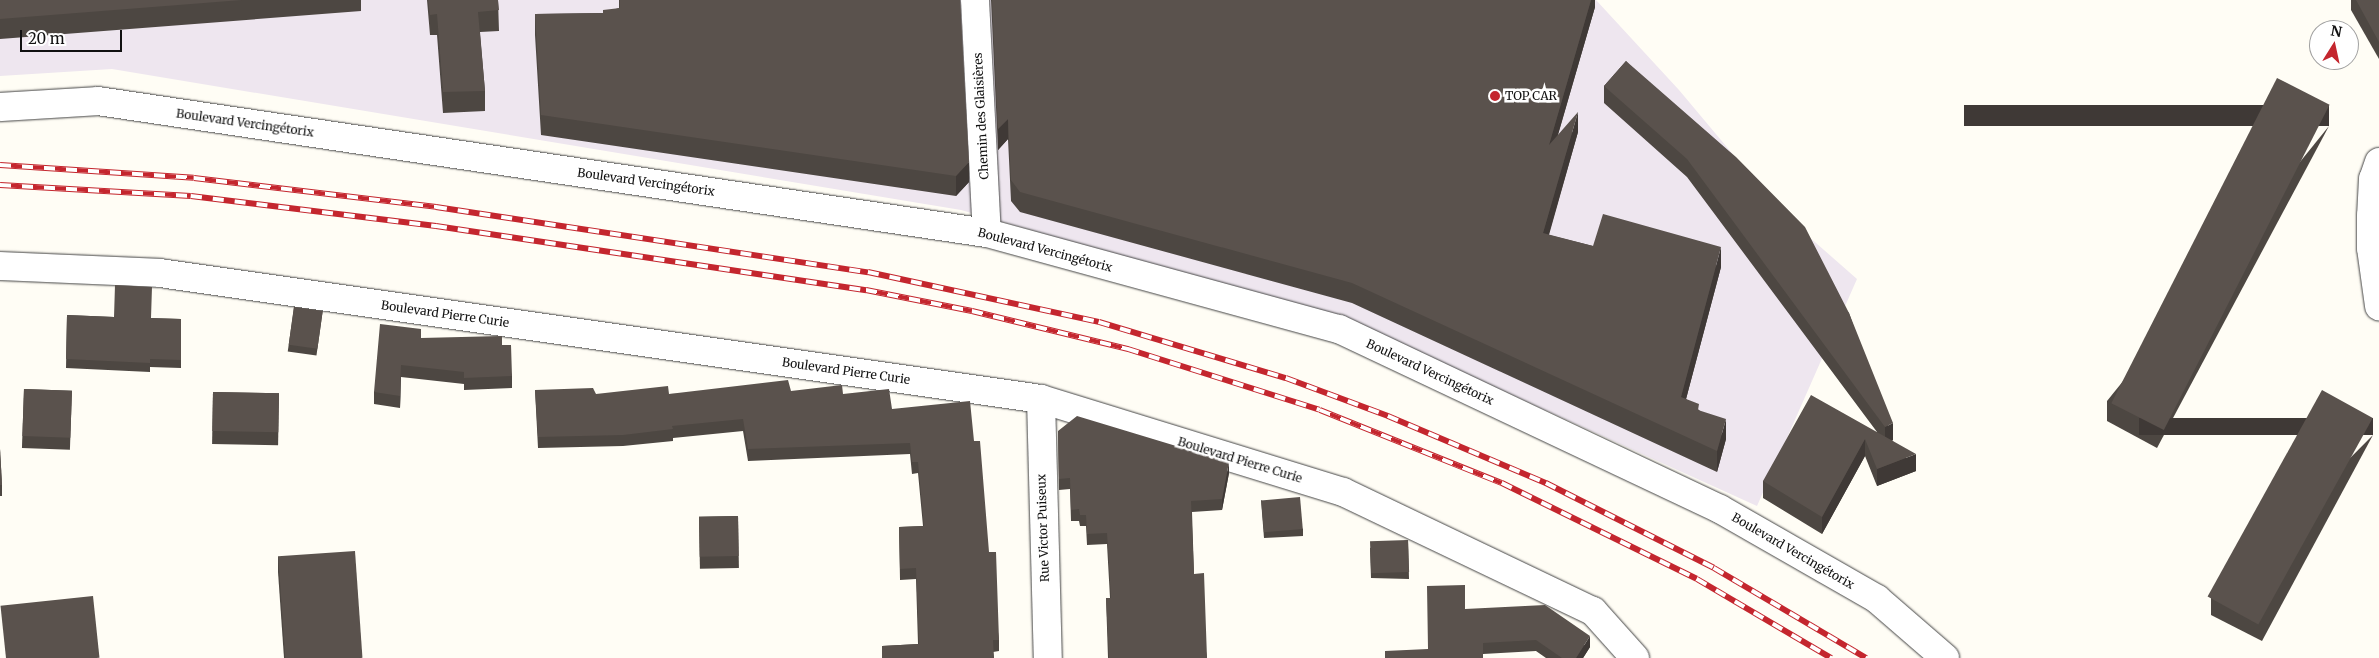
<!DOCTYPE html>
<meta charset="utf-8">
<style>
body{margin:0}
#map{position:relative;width:2379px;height:658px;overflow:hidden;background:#fffdf5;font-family:Merriweather,serif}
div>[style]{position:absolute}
.industrial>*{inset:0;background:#eee6ef}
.roads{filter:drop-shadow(0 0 1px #444) drop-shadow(0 0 1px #444)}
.street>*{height:28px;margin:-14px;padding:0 14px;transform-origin:14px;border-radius:14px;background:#fff}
.rail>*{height:5.5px;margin-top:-2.75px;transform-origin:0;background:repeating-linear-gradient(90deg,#fff 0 11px,#c4262e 0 22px);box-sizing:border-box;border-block:1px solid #c4262e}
.wall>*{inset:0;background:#4d4742;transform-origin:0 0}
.shaded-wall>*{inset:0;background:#3f3936;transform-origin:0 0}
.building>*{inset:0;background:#5a524d;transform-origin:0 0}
.dots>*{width:14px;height:14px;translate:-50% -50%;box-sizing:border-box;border:2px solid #fff;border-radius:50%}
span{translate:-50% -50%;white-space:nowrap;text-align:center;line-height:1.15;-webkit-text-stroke:5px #fff;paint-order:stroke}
.poi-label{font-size:12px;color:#111}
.left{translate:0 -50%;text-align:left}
.street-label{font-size:12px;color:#111}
.north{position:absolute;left:2309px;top:20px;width:50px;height:50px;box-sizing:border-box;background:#fff;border:1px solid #a0a0a0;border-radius:50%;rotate:10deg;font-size:14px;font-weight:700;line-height:20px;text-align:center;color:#111}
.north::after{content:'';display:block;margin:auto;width:18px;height:22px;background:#c4262e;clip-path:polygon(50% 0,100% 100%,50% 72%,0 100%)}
.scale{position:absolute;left:20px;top:30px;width:102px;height:22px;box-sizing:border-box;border:2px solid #111;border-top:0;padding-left:6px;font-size:15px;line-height:18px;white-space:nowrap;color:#111;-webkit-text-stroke:4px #fff;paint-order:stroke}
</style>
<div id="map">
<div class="industrial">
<div style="clip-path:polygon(0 0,1596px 0,1679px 90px,1783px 214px,1857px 279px,1757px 506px,1353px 323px,961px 210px,112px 69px,0 76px)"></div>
</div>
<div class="roads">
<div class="street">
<div style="left:975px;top:0;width:233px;rotate:87.1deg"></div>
<div style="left:0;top:107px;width:98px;rotate:-3.5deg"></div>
<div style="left:98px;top:101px;width:899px;rotate:8.45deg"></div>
<div style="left:987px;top:233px;width:365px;rotate:15.3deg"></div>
<div style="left:1339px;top:329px;width:421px;rotate:25.3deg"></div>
<div style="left:1720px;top:509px;width:181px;rotate:29.8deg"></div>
<div style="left:1877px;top:599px;width:90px;rotate:40.9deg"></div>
<div style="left:2379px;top:162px;width:18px;rotate:109deg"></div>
<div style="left:2373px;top:179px;width:37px;rotate:93deg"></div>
<div style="left:2371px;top:216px;width:32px;rotate:90deg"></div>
<div style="left:2371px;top:248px;width:59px;rotate:82.1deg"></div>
<div style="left:0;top:266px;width:160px;rotate:2.5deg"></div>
<div style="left:160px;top:273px;width:890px;rotate:8.14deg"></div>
<div style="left:1041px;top:399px;width:316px;rotate:17.1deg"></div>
<div style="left:1343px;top:492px;width:277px;rotate:25.5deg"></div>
<div style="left:1593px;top:611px;width:63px;rotate:48.2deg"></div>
<div style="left:1041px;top:399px;width:259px;rotate:88.5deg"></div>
</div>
</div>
<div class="rail">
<div style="left:0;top:165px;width:194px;rotate:3.8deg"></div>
<div style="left:194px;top:178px;width:244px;rotate:6.8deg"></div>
<div style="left:436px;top:207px;width:437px;rotate:8.6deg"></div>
<div style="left:868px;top:272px;width:236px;rotate:12.2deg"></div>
<div style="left:1099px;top:322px;width:195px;rotate:16.7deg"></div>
<div style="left:1286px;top:378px;width:109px;rotate:20.4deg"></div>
<div style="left:1388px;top:416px;width:172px;rotate:23deg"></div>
<div style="left:1546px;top:483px;width:188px;rotate:26.8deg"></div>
<div style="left:1714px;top:568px;width:177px;rotate:30.6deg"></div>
<div style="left:0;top:185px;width:191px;rotate:3.3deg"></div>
<div style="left:191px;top:196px;width:247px;rotate:7deg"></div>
<div style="left:436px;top:226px;width:435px;rotate:8.5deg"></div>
<div style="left:866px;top:290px;width:108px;rotate:11.2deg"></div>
<div style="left:972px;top:311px;width:161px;rotate:13.7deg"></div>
<div style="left:1128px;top:349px;width:201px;rotate:17.6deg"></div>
<div style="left:1320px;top:410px;width:196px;rotate:21.9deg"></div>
<div style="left:1502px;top:483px;width:217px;rotate:26.2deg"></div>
<div style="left:1697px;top:579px;width:156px;rotate:30.5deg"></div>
</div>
<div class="wall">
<div style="clip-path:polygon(0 0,361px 0,361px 11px,0 39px)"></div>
<div style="clip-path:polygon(427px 0,498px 0,499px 31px,480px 32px,485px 91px,485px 111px,443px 113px,437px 35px,430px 35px)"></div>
<div style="clip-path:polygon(619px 0,960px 0,969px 182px,956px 196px,541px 135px,535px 35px,535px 14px,603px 13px,619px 8px)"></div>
<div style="clip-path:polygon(991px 0,1595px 0,1595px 7px,1558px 135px,1578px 132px,1549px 235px,1593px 246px,1721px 267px,1686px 399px,1699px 410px,1726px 439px,1717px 472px,1352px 303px,1020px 212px,1011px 201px,1008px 139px,998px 150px)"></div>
<div style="clip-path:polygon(2351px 0,2379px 0,2379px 59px,2351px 10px)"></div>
<div style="clip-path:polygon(1626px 61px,1849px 313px,1893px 440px,1892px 440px,1916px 471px,1877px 486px,1865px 456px,1822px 534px,1763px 498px,1763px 481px,1877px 432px,1687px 177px,1604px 103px,1604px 86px)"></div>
<div style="clip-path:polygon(2329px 126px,2157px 448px,2107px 421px,2107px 401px)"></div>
<div style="left:294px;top:307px;width:29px;height:45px;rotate:8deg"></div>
<div style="clip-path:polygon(67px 315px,114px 317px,181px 319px,181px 368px,150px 367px,150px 372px,66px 368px)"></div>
<div style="clip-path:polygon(421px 338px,502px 345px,512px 376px,512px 388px,464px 390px,464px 384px,401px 377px,400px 408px,374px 404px,374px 392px)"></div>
<div style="left:24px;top:389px;width:48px;height:59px;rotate:2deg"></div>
<div style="clip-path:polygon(535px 390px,596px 394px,669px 394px,791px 391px,843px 394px,892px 409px,974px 441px,999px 640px,999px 651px,993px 652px,994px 658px,882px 658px,882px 646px,918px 644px,916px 579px,900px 580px,899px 527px,923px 526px,918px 473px,912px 474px,910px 454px,748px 461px,743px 431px,673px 438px,673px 441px,623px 446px,538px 448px)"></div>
<div style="left:213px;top:392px;width:66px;height:52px;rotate:1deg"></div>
<div style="clip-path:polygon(1058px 431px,1229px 473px,1222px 510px,1192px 512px,1194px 574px,1207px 658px,1108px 658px,1106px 598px,1110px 598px,1107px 544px,1087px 545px,1086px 526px,1080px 526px,1079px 521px,1071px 521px,1070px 489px,1059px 490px)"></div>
<div style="clip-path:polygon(2373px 435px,2262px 641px,2211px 615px,2211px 598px)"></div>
<div style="clip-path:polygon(0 449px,2px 485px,2px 496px,0 496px)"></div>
<div style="clip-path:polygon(1261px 500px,1303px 529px,1303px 536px,1264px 538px)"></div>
<div style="left:738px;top:516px;width:52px;height:39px;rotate:89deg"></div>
<div style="clip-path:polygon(1408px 540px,1409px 579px,1371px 578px,1370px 548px)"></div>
<div style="clip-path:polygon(278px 556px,362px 658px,284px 658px,278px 572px)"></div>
<div style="clip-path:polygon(1465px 609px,1590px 647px,1583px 658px,1546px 658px,1536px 651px,1483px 654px,1428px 649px)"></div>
</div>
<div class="shaded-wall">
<div style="clip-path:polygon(1591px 0,1595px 0,1595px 7px,1549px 165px,1549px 145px)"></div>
<div style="left:2329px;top:105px;width:21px;height:365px;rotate:90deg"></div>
<div style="clip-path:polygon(1578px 112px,1578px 132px,1543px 254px,1543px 233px)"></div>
<div style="clip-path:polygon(1008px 119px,1008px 139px,998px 150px,998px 129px)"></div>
<div style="clip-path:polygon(969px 162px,969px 182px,956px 196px,956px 176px)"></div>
<div style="clip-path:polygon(1721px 247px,1721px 267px,1681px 418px,1681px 397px)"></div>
<div style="clip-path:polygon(401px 365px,401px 377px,400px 408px,400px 396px)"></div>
<div style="left:2373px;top:418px;width:17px;height:234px;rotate:90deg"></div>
<div style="clip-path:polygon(1726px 419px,1726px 439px,1717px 472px,1717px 451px)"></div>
<div style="clip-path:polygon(1893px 423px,1893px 440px,1885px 444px,1885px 427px)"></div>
<div style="clip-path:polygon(1865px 439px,1865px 456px,1822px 534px,1822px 517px)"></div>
<div style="clip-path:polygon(1916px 454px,1916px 471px,1877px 486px,1877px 469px)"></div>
<div style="clip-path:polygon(1229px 462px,1229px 473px,1222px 510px,1222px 499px)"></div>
<div style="clip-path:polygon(1590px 636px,1590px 647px,1583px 658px,1576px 658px)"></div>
</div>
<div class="building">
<div style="clip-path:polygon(0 0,242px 0,0 19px)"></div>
<div style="clip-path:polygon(428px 0,498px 0,499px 10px,478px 12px,485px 91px,443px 92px,437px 14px,430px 15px)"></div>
<div style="clip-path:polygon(620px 0,960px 0,969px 162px,956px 176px,541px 115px,535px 14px,603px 13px,603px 10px,620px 8px)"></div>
<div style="clip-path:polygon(992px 0,1591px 0,1549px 145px,1578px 112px,1543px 233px,1593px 246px,1603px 214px,1721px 247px,1681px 397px,1699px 404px,1698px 410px,1726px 419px,1717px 451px,1352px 283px,1020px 192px,1011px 180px,1008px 119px,998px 129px)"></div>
<div style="clip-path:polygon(2356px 0,2379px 0,2379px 42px)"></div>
<div style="clip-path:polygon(1626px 61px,1736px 157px,1805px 227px,1849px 313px,1893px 423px,1885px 427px,1687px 159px,1604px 86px)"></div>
<div style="left:2277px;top:78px;width:59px;height:365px;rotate:27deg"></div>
<div style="clip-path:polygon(115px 285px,152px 287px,151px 318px,181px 319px,181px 360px,150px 359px,150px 363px,66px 359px,67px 315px,114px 317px)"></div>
<div style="left:294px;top:307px;width:29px;height:38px;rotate:8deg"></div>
<div style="clip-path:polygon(380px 324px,421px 329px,421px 338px,502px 336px,502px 345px,511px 345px,512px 376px,464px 378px,464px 372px,401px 365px,400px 396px,374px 392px)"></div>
<div style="clip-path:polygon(788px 380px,791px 391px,842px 385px,843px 394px,889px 389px,892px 409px,970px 401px,974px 441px,980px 441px,989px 552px,996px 552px,999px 640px,993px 640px,994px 658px,882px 658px,882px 646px,919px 644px,916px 568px,900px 569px,899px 527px,924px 526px,918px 462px,912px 462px,910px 443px,748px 449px,743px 419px,672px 426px,673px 429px,623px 435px,538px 437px,535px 390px,593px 388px,596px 394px,668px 386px,669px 394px)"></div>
<div style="left:24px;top:389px;width:48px;height:47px;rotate:2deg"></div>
<div style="left:2322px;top:390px;width:58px;height:236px;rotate:29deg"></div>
<div style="left:213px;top:392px;width:66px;height:39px;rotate:1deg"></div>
<div style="clip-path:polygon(1811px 395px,1916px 454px,1877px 469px,1865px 439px,1822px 517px,1763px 481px)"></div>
<div style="clip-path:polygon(1077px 416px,1229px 462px,1222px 499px,1191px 501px,1194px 574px,1204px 573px,1207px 658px,1109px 658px,1106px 598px,1111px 598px,1107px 533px,1087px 534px,1086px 515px,1080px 515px,1079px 509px,1071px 510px,1070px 478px,1059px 479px,1058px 431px)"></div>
<div style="clip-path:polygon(0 449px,2px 485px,0 485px)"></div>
<div style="left:1300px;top:497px;width:32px;height:39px;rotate:85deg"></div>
<div style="left:738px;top:516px;width:40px;height:39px;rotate:89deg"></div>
<div style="left:1408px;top:540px;width:32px;height:38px;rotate:88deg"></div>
<div style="left:355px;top:551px;width:107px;height:77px;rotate:86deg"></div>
<div style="clip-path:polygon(1465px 585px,1465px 609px,1545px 605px,1590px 636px,1576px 658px,1562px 658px,1536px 640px,1483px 643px,1483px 658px,1385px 658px,1385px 651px,1428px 649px,1427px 586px)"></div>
<div style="left:93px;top:596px;width:62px;height:93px;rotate:84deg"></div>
</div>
<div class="dots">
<div style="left:1495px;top:96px;background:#c4262e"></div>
</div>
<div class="poi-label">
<span class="left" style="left:1505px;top:96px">TOP CAR</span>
</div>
<div class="street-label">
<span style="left:981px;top:116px;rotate:-93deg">Chemin des Glaisières</span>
<span style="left:245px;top:123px;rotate:8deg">Boulevard Vercingétorix</span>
<span style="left:646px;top:182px;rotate:8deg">Boulevard Vercingétorix</span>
<span style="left:1045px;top:250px;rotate:15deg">Boulevard Vercingétorix</span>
<span style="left:445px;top:314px;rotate:8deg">Boulevard Pierre Curie</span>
<span style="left:846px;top:371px;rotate:8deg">Boulevard Pierre Curie</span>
<span style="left:1430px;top:372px;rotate:25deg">Boulevard Vercingétorix</span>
<span style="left:1240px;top:460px;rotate:17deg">Boulevard Pierre Curie</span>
<span style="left:1043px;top:528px;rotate:-92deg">Rue Victor Puiseux</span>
<span style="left:1793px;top:551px;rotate:30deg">Boulevard Vercingétorix</span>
</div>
<div class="north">N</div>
<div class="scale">20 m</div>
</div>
